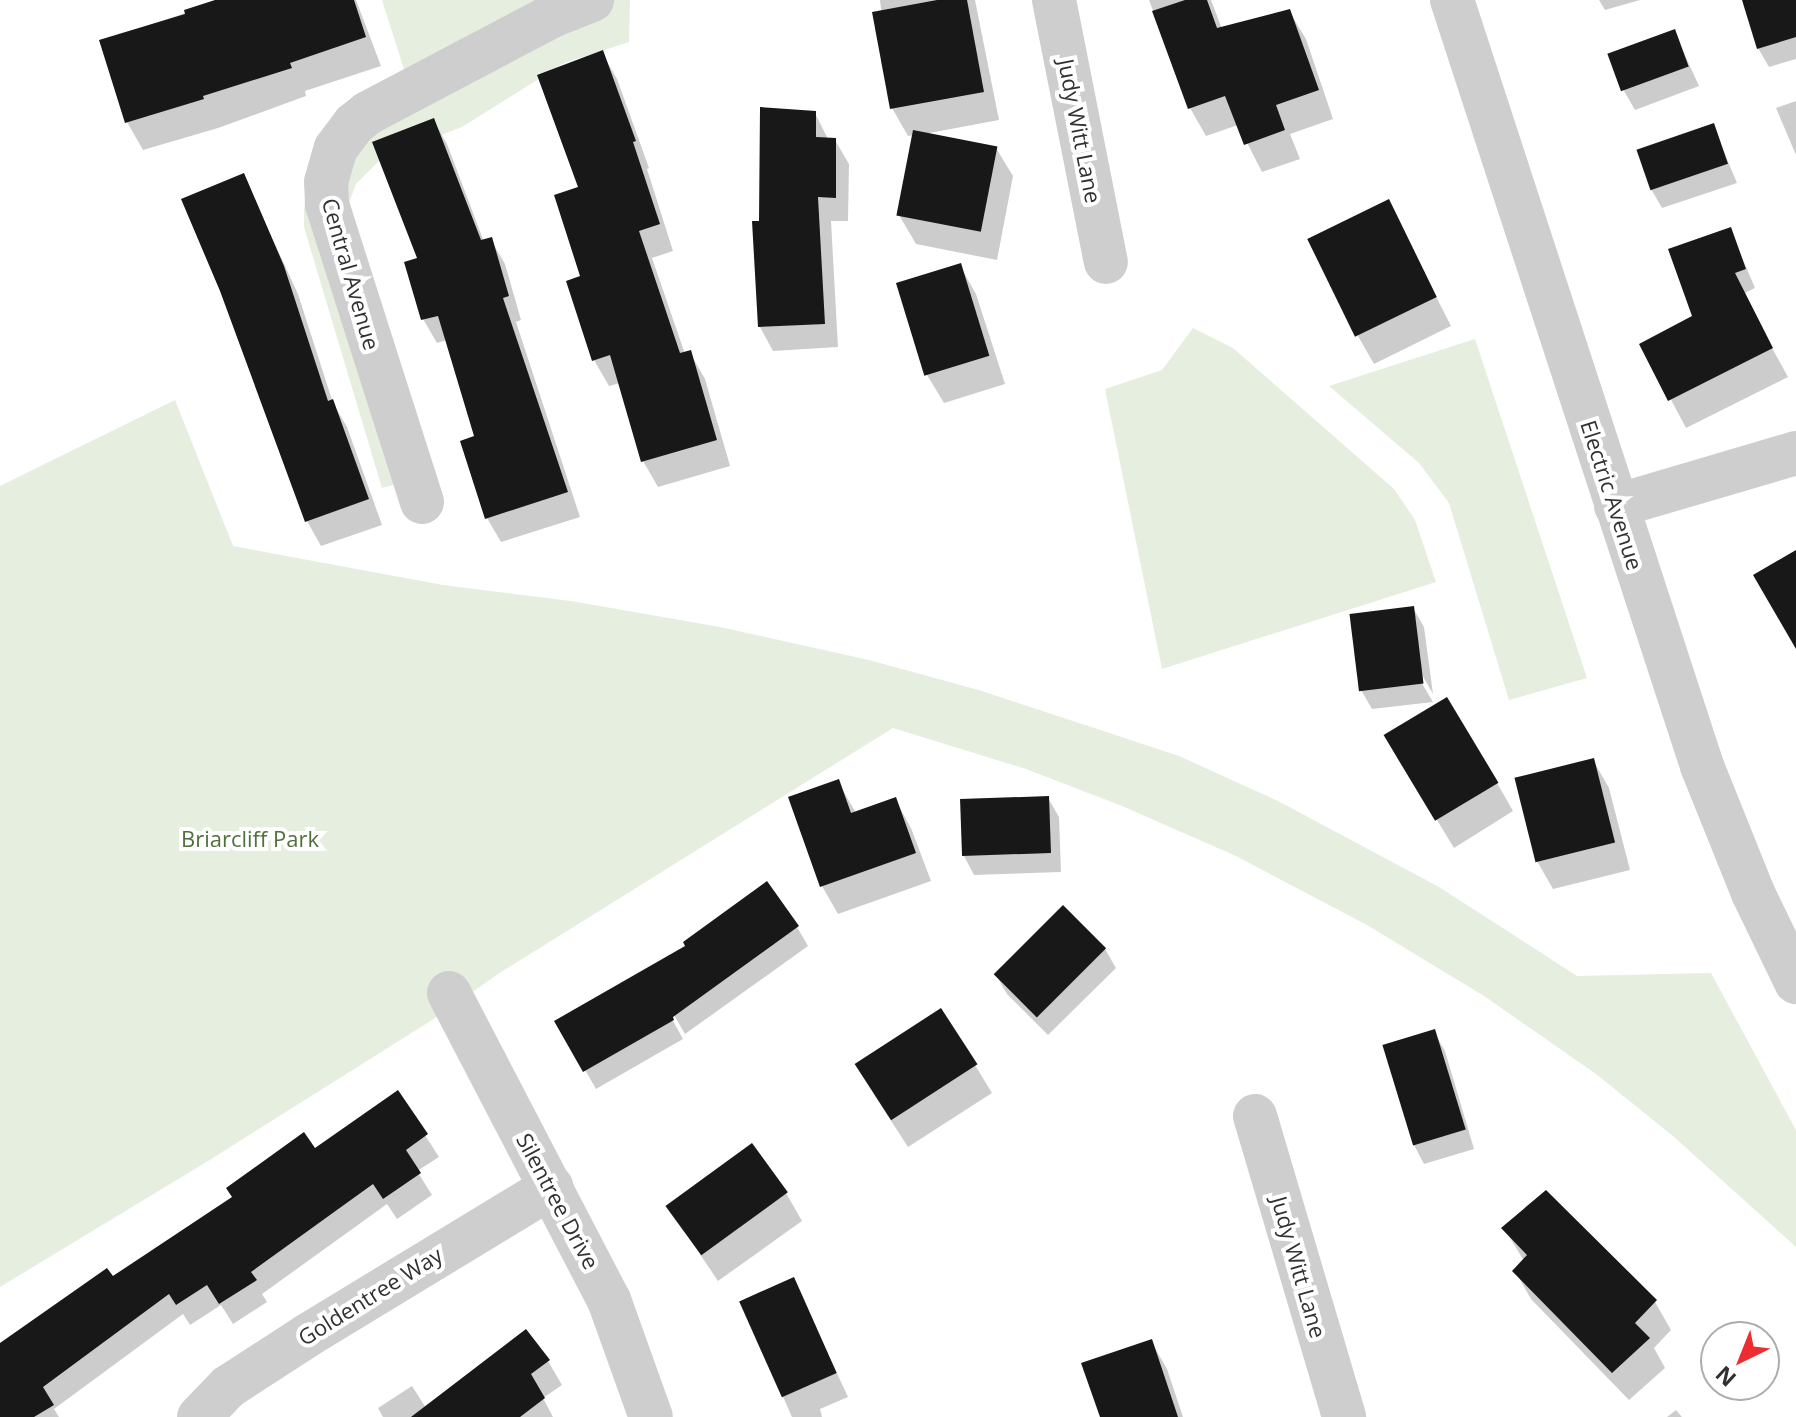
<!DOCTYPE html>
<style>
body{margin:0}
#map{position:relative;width:1796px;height:1417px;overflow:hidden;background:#fff;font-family:"Open Sans",sans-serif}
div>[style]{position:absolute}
.green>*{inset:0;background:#e6eedf}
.shadow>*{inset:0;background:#0003}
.building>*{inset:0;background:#181818;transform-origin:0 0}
.minor>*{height:44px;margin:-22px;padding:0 22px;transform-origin:22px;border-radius:22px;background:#cecece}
span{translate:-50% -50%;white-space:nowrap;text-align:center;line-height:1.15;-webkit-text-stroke:8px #fff;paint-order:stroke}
.street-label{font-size:22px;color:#313131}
.park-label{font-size:22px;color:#51703b}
.north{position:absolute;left:1700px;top:1321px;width:80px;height:80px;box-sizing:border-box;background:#fff;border:2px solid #adadad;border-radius:50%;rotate:223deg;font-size:22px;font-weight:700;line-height:32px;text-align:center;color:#313131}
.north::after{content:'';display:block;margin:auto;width:28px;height:36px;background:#ee2d32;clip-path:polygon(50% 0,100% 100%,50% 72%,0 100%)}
</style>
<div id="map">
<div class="green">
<div style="clip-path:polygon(382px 0,630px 0,629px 42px,564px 63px,462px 127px,383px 157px,356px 184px,347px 208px,423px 477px,382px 488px,304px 227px,304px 210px,306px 192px,414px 101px)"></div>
<div style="clip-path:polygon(1193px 328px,1233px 348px,1394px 489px,1415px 520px,1436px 582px,1162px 669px,1105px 389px,1162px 370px)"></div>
<div style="clip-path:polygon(1475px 339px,1587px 678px,1509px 700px,1449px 503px,1419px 463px,1329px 386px)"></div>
<div style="clip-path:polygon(175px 400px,233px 546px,443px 585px,571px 601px,720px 627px,869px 660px,982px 691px,1179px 756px,1278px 801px,1439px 887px,1577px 976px,1711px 973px,1796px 1130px,1796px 1247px,1673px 1136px,1596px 1074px,1484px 996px,1367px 925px,1236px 856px,1122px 806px,1026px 769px,893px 728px,501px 972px,432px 1020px,208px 1161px,0 1287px,0 486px)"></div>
</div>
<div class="shadow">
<div style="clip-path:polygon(224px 0,356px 0,381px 66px,305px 91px,306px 96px,218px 128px,143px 150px,127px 122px,102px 41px)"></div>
<div style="clip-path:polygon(880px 0,975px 0,999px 120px,924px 134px,996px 148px,1013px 176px,997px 260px,916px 244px,899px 215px,914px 135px,908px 136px,892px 108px)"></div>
<div style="clip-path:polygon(1149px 0,1211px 0,1222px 29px,1289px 11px,1306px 39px,1333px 119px,1290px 134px,1300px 159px,1262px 172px,1238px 125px,1206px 136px,1190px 108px)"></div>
<div style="clip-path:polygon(1599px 0,1640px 0,1605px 10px)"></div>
<div style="clip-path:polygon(1743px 0,1796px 0,1796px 59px,1769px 67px,1758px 48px)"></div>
<div style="clip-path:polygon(1674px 31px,1699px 86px,1635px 110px,1624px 91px)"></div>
<div style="clip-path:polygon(602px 53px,617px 79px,649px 168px,647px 169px,673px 251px,652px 258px,685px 354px,690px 353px,705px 379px,730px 466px,658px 487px,643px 461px,620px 383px,609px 386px,594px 360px,583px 277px,580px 189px)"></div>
<div style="clip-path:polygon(1796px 101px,1796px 155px,1776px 108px)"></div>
<div style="clip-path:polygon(815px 113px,828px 139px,835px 140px,849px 164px,848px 221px,831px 221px,838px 347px,773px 351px,760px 327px,761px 223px)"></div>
<div style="clip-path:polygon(433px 120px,447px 144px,484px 242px,491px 240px,505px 264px,521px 320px,516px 322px,580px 517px,501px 542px,487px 518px,476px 437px,447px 340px,437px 343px,423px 319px,420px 259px)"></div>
<div style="clip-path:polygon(1713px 126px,1737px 183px,1662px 208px,1651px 189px)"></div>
<div style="clip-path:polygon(243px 175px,298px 294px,333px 403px,347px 427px,382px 525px,321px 546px,307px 521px)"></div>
<div style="clip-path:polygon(1388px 202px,1451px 326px,1374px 364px,1358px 336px)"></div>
<div style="clip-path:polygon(1730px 229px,1755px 288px,1698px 316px)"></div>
<div style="clip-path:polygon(960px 266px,976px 294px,1005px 384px,944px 403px,927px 375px,899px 284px)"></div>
<div style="clip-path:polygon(1760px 326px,1788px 377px,1686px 428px,1650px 360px)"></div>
<div style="clip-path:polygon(1413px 608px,1424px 627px,1433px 694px,1421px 673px,1417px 675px,1433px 702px,1372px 709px,1361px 690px)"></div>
<div style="clip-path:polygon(1593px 760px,1609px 788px,1630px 870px,1553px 889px,1537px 861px,1516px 779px)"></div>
<div style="clip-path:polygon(1403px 764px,1497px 783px,1513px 811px,1454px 848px)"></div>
<div style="clip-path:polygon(838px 782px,856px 813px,895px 799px,911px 828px,931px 881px,838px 914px,822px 886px)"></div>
<div style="clip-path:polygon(1048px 798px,1059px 817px,1061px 872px,974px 875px,964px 856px)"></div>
<div style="clip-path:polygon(797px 927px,808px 946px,685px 1034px,671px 1010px,668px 1012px,683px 1039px,596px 1089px,557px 1021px)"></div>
<div style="clip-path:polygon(1105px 949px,1116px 968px,1048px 1035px,1007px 994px,996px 975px)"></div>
<div style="clip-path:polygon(1434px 1032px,1445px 1051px,1474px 1149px,1424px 1164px,1414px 1145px)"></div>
<div style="clip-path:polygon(975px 1065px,992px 1093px,908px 1147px,873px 1093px)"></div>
<div style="clip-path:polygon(398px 1093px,439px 1157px,417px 1171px,432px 1195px,397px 1219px,387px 1204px,262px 1294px,267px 1302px,233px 1324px,221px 1305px,190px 1325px,183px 1314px,54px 1409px,59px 1417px,0 1417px,0 1346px,315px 1150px)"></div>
<div style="clip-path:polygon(786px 1193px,802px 1221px,718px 1281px,667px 1205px)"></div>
<div style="clip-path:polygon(1504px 1228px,1655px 1302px,1671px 1330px,1654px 1348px,1665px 1368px,1629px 1400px,1531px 1299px,1515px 1271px,1524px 1261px)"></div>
<div style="clip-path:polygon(793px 1279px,848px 1397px,820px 1409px,822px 1417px,792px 1417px,741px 1302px)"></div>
<div style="clip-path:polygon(1151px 1341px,1167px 1369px,1183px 1417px,1102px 1417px)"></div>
<div style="clip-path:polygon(548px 1361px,562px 1385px,543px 1398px,553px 1417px,383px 1417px,378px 1408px,412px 1386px,426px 1408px)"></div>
<div style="clip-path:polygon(1676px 1410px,1682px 1417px,1667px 1417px)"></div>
</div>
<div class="building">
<div style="clip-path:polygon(215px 0,354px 0,366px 37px,290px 63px,292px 68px,203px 96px,204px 99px,125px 123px,99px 40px,185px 14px,184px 10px)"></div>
<div style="clip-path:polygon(937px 0,967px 0,984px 92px,890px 109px,872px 12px)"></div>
<div style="clip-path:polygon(1185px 0,1207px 0,1217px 28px,1290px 9px,1319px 90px,1276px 105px,1285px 130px,1244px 145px,1225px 96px,1188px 109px,1152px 11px)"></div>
<div style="clip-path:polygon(1742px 0,1796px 0,1796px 37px,1757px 49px)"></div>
<div style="left:1675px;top:29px;width:40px;height:72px;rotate:70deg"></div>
<div style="clip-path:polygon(603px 50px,636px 141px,633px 142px,660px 224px,639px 231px,680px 353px,691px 350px,717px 440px,641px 462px,610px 355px,592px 361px,566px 281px,580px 276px,554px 195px,578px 187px,537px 75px)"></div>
<div style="clip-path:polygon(760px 107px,816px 111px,816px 137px,836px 138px,836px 198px,818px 197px,825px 324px,758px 327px,752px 221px,759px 221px)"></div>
<div style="clip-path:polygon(434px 118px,481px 240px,492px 237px,509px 296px,503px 298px,568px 492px,485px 519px,460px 441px,474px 436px,438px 316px,421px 320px,404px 262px,417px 258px,372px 142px)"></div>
<div style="left:1714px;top:123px;width:43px;height:82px;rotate:71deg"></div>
<div style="left:913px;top:130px;width:86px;height:87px;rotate:11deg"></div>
<div style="clip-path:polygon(244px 173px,284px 266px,328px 401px,333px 399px,369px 499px,305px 522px,220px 291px,181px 199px)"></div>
<div style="left:1389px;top:199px;width:109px;height:91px;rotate:64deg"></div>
<div style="clip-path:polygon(1731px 227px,1746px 269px,1735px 273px,1773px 348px,1668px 401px,1639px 344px,1692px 316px,1668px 249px)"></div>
<div style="left:961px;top:263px;width:97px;height:68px;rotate:73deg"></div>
<div style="clip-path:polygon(1796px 550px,1796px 649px,1753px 575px)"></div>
<div style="left:1414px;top:606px;width:78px;height:65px;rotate:83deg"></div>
<div style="left:1447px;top:697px;width:100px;height:74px;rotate:59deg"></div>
<div style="left:1594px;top:758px;width:87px;height:82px;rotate:76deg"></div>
<div style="clip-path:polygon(839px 779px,851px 813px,896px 797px,916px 853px,820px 887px,788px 797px)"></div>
<div style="left:1049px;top:796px;width:57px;height:89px;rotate:88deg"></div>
<div style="clip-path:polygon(767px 881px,799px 926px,673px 1017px,674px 1020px,583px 1072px,554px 1021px,685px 946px,683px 942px)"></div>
<div style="left:1063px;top:905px;width:61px;height:98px;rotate:45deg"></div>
<div style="left:941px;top:1008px;width:67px;height:103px;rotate:57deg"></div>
<div style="left:1435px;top:1029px;width:105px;height:55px;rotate:73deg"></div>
<div style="clip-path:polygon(398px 1090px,428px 1134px,406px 1150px,421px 1173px,383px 1199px,373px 1184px,251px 1272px,257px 1280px,219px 1304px,207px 1285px,176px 1305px,169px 1294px,43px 1387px,54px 1405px,34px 1417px,0 1417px,0 1343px,107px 1268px,113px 1276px,232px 1197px,226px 1188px,304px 1132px,315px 1148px)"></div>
<div style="left:752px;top:1143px;width:61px;height:107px;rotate:54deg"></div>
<div style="clip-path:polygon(1546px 1190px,1657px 1300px,1635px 1323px,1650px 1338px,1612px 1373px,1512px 1271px,1527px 1255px,1501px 1228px)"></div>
<div style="left:794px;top:1277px;width:105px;height:60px;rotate:66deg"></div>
<div style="clip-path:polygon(526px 1329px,550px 1360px,531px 1374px,545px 1398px,520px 1417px,411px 1417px)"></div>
<div style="clip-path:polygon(1152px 1339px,1178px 1417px,1100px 1417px,1081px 1363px)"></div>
</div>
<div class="minor">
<div style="left:1054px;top:0;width:267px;rotate:78.8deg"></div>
<div style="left:1452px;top:0;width:806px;rotate:71.92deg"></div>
<div style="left:1702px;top:766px;width:137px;rotate:68.1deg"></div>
<div style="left:1753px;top:893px;width:99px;rotate:64.2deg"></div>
<div style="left:422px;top:502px;width:312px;rotate:-107.7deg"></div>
<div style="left:327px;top:205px;width:23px;rotate:-92deg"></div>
<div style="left:326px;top:182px;width:35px;rotate:-74deg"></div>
<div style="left:336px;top:148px;width:30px;rotate:-53deg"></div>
<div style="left:354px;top:124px;width:18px;rotate:-38deg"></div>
<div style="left:368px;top:113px;width:210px;rotate:-27.8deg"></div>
<div style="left:554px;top:15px;width:41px;rotate:-21.5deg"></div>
<div style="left:1616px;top:506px;width:188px;rotate:-16.4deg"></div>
<div style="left:449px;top:993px;width:346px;rotate:62.5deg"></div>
<div style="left:609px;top:1300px;width:124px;rotate:70.3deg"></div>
<div style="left:1255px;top:1116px;width:314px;rotate:73.5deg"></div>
<div style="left:199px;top:1417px;width:42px;rotate:-46deg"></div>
<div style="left:228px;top:1387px;width:95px;rotate:-33deg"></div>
<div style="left:308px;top:1335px;width:285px;rotate:-31.3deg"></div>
</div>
<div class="street-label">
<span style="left:1080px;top:131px;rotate:79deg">Judy Witt Lane</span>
<span style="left:351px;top:274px;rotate:74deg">Central Avenue</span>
<span style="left:1612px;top:495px;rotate:72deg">Electric Avenue</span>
<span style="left:558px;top:1201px;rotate:62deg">Silentree Drive</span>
<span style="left:1299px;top:1267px;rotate:74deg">Judy Witt Lane</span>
<span style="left:370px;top:1296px;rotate:-32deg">Goldentree Way</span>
</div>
<div class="park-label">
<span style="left:250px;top:839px">Briarcliff Park</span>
</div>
<div class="north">N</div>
</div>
